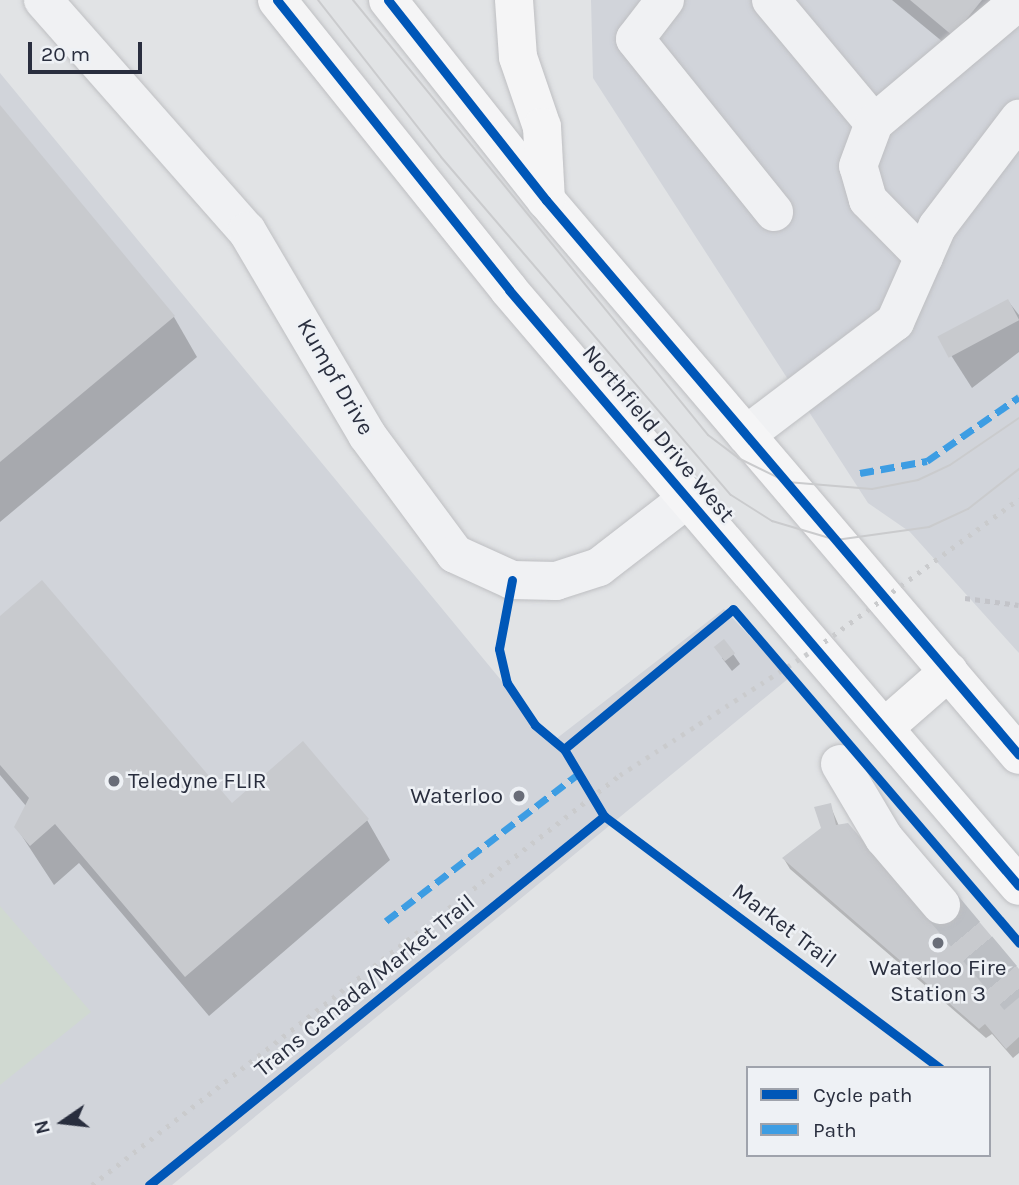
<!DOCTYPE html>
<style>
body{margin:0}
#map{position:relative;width:1019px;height:1185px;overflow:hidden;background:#e1e3e5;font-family:Karla,sans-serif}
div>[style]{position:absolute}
.built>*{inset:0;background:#d1d4da}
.green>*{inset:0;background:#d0d9d1}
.shadow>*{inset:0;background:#0003}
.building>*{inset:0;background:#c8cace;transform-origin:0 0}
.minor-tunnel>*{height:38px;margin-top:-19px;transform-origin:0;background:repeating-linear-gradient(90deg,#bcbfc4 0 38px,transparent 0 57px)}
.path>*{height:4.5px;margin-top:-2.25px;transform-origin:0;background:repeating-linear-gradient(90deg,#c3c4c9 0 5px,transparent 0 10px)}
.roads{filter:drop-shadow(0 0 2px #bebfc2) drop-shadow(0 0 2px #bebfc2)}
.minor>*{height:38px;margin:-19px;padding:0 19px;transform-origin:19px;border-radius:19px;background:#f0f1f3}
.major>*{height:38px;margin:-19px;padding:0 19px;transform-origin:19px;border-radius:19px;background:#f5f5f6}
.highway>*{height:38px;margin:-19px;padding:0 19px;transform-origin:19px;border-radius:19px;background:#f5f5f6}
.tram>*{height:2px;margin:-1px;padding:0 1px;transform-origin:1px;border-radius:1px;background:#cacbcd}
.rail>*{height:5px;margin-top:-2.5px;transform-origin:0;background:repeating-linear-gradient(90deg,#cacbcd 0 3.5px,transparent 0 10.5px)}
.quiet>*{height:7px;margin-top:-3.5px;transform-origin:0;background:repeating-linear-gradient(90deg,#3d9de3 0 14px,transparent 0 21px)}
.cycleway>*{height:9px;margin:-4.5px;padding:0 4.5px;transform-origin:4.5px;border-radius:4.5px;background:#0057b8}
.dots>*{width:19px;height:19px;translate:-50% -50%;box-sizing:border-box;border:4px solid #eef1f5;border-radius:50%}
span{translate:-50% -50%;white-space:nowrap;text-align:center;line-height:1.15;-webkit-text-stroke:5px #eef1f5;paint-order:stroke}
.street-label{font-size:23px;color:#292e3e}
.poi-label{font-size:23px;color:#292e3e}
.left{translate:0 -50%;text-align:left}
.right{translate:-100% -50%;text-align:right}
.legend{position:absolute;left:746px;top:1066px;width:245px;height:91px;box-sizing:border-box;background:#eef1f5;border:2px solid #9fa3ac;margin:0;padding:9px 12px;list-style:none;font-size:21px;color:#292e3e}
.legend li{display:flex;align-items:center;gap:14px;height:35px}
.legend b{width:35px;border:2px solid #9fa3ac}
.north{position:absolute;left:28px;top:1087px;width:70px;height:70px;-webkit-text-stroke:5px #eef1f5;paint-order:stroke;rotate:256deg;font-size:19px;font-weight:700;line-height:28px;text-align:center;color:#292e3e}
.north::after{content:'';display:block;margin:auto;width:24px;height:32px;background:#292e3e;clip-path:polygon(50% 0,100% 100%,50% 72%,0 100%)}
.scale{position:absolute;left:28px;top:42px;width:114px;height:32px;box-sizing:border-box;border:4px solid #292e3e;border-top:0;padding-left:9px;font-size:21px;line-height:24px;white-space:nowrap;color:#292e3e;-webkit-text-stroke:5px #eef1f5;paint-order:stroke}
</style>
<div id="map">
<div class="built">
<div style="clip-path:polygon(591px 0,1019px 0,1019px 653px,910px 532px,868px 503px,593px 78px)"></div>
<div style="clip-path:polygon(0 73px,552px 742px,724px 609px,789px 678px,172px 1185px,0 1185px)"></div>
</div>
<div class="green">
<div style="clip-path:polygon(0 906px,91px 1012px,0 1085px)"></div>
</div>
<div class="shadow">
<div style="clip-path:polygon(892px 0,1019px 0,1019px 9px,972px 66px)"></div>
<div style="clip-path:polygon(0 108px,174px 317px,197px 357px,0 522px)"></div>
<div style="clip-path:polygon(1008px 301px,1019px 315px,1019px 352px,972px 388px,947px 349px)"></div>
<div style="clip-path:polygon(0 619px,232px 805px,367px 820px,390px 860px,209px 1016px,79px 863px,54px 885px,16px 827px,26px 806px,0 775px)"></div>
<div style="clip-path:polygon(724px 641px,740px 664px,732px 671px,722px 658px)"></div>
<div style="clip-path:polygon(830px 805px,839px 826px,928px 919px,1019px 971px,1019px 1053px,1013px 1058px,992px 1034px,986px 1038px,790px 869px,784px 859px,823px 829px)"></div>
</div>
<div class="building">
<div style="clip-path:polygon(910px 0,982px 0,953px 36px)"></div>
<div style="clip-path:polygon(0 105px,175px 316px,0 462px)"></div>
<div style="left:1008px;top:299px;width:24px;height:80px;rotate:62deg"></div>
<div style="clip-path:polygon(42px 580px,232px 803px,303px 741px,369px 819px,185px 977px,55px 824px,30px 846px,14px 827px,29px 798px,0 765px,0 616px)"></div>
<div style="left:724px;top:639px;width:18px;height:13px;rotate:52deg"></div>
<div style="clip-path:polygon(831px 803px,836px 825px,848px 823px,928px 917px,955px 893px,1019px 969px,1019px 1037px,1006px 1049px,985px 1024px,979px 1029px,782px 858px,821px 828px,814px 807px)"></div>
</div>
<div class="minor-tunnel">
<div style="left:941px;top:905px;width:121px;rotate:50deg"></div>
</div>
<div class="path">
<div style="left:1018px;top:396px;width:1px;rotate:-45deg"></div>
<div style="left:965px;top:598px;width:54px;rotate:7.4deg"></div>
</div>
<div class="roads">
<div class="minor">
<div style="left:43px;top:0;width:308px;rotate:48.6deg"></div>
<div style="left:247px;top:231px;width:237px;rotate:59.5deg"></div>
<div style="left:367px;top:435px;width:148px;rotate:53.5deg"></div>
<div style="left:455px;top:554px;width:63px;rotate:24.5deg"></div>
<div style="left:512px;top:580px;width:44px;rotate:1.3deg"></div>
<div style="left:556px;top:581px;width:45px;rotate:-18deg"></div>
<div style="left:599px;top:567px;width:111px;rotate:-37.7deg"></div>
<div style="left:665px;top:0;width:49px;rotate:127.6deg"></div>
<div style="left:635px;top:39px;width:222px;rotate:51.2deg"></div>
<div style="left:771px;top:0;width:160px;rotate:50.1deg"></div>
<div style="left:924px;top:257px;width:80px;rotate:-134.5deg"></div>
<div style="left:868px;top:200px;width:35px;rotate:-106deg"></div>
<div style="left:858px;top:166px;width:46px;rotate:-69.6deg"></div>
<div style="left:874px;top:123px;width:189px;rotate:-40.1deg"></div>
<div style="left:746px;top:435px;width:187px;rotate:-37.2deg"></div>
<div style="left:895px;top:322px;width:104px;rotate:-66.1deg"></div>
<div style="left:937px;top:227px;width:136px;rotate:-52.8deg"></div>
<div style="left:840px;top:764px;width:86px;rotate:59.3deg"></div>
<div style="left:884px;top:838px;width:88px;rotate:49.6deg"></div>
</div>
<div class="major">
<div style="left:277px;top:0;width:371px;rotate:51.3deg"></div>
<div style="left:509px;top:290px;width:784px;rotate:49.45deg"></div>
<div style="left:388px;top:0;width:255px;rotate:51.7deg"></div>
<div style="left:546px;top:200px;width:729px;rotate:49.56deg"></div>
<div style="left:884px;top:728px;width:86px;rotate:-41.2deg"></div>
</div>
<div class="highway">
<div style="left:514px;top:0;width:57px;rotate:86deg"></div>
<div style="left:518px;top:57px;width:74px;rotate:71.1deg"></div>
<div style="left:542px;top:127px;width:73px;rotate:86.9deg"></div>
</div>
</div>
<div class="tram">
<div style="left:318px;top:0;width:199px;rotate:51.9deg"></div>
<div style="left:441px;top:157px;width:445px;rotate:49.4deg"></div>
<div style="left:731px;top:495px;width:49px;rotate:32.4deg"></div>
<div style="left:772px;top:521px;width:67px;rotate:16.5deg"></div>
<div style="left:836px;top:540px;width:94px;rotate:-8deg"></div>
<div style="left:929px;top:527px;width:43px;rotate:-24.8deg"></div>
<div style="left:968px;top:509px;width:65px;rotate:-38.1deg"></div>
<div style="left:353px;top:0;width:561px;rotate:50.78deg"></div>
<div style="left:708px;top:435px;width:38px;rotate:37deg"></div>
<div style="left:738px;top:458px;width:55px;rotate:26.1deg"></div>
<div style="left:787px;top:482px;width:85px;rotate:4.7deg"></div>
<div style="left:872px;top:489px;width:47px;rotate:-11.1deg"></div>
<div style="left:918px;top:480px;width:35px;rotate:-25deg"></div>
<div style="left:950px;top:465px;width:83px;rotate:-34.3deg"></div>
</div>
<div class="rail">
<div style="left:92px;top:1185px;width:668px;rotate:-37.83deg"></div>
<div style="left:620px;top:775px;width:234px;rotate:-32.9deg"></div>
<div style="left:816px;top:648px;width:252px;rotate:-36.3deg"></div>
</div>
<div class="quiet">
<div style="left:860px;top:473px;width:68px;rotate:-10.2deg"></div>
<div style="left:927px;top:461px;width:112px;rotate:-34.8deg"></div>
<div style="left:386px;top:921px;width:240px;rotate:-37.4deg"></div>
</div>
<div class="cycleway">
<div style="left:277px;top:0;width:371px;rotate:51.3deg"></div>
<div style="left:509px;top:290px;width:784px;rotate:49.45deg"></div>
<div style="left:388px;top:0;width:255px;rotate:51.7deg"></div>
<div style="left:546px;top:200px;width:729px;rotate:49.56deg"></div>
<div style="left:512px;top:580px;width:70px;rotate:100.7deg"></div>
<div style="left:499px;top:649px;width:35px;rotate:77deg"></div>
<div style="left:507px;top:683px;width:50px;rotate:56.3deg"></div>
<div style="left:535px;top:725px;width:38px;rotate:40deg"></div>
<div style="left:564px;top:749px;width:78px;rotate:59.2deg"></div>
<div style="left:604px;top:816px;width:420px;rotate:36.9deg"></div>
<div style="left:564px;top:749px;width:219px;rotate:-39.6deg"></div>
<div style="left:733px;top:609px;width:440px;rotate:49.4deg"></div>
<div style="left:149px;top:1185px;width:586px;rotate:-39.04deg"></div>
</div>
<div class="dots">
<div style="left:114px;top:781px;background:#696d78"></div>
<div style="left:519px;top:796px;background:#696d78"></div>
<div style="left:938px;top:943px;background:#696d78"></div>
</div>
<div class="street-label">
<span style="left:335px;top:377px;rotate:60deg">Kumpf Drive</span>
<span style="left:658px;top:434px;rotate:50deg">Northfield Drive West</span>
<span style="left:784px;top:926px;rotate:37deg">Market Trail</span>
<span style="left:365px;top:986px;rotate:-39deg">Trans Canada/Market Trail</span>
</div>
<div class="poi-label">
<span class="left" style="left:128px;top:781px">Teledyne FLIR</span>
<span class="right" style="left:503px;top:796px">Waterloo</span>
<span style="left:938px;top:981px">Waterloo Fire<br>Station 3</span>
</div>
<ul class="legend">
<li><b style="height:9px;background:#0057b8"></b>Cycle path</li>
<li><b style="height:9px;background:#3d9de3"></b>Path</li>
</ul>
<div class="north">N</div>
<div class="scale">20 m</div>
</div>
